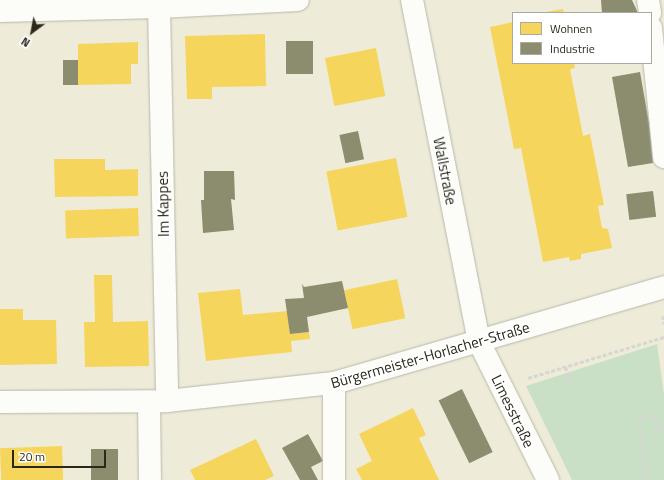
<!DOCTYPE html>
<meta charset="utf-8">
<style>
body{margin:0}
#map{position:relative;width:664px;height:480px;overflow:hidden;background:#eeecd9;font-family:"Titillium Web",sans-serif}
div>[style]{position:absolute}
.green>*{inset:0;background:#c9e0c7}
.homes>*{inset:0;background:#f6d55c;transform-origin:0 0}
.industry>*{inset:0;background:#8c8c6e;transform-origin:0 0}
.path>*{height:2.5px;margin-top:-1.25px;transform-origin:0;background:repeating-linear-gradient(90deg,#d7d7d1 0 4px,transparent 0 6px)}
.roads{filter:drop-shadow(0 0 1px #b9b7a9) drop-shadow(0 0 1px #b9b7a9)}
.minor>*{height:22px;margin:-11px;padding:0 11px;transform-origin:11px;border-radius:11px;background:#fcfcf9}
span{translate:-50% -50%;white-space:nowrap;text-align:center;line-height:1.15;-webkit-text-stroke:4px #fff;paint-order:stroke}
.street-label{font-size:15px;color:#2a281b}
.legend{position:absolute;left:512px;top:12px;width:140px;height:52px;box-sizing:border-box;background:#fff;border:1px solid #aaa9a4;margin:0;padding:5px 7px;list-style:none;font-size:12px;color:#2a281b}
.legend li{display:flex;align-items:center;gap:8px;height:20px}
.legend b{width:20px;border:1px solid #aaa9a4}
.north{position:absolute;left:12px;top:12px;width:40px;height:40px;-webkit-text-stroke:3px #fff;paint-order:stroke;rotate:212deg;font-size:11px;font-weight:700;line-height:16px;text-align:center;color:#2a281b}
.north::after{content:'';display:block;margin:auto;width:14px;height:18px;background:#2a281b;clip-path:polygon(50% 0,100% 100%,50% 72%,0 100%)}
.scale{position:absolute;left:12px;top:450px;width:94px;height:18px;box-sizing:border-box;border:2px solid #2a281b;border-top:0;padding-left:5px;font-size:12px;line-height:14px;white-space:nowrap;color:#2a281b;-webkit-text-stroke:3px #fff;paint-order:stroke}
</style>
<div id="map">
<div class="green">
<div style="clip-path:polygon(657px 344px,664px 395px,664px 480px,572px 480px,526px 386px)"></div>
</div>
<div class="homes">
<div style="clip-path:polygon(563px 9px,564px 13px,546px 13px,546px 12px)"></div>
<div style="clip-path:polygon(513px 22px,513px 63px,574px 63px,575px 68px,570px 69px,583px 136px,590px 134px,604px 205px,598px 206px,602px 228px,608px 229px,612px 248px,581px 254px,581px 259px,570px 261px,569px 257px,543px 262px,521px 148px,514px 149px,490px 27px)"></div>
<div style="clip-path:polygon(265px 34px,266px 86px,212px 87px,212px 99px,187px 99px,185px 36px)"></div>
<div style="clip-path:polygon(138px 42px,138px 64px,131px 64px,131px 84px,78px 85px,78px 44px)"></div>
<div style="left:376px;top:48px;width:49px;height:52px;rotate:79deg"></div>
<div style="left:396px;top:158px;width:60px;height:71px;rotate:79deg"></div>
<div style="clip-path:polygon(54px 159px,105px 159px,105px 170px,138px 169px,138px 196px,55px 197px)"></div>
<div style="left:138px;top:208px;width:28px;height:73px;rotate:88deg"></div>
<div style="clip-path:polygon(94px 275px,112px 275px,113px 322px,148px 321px,149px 366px,85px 367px,84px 322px,95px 322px)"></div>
<div style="left:397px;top:279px;width:40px;height:54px;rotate:78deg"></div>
<div style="clip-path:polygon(240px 289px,243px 315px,288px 311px,290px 334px,309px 332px,310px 339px,291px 341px,292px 352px,206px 361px,198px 293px)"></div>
<div style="clip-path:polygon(0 309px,23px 309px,23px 320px,56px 320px,57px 364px,0 365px)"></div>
<div style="clip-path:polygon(413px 408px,426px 435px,419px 438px,439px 480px,362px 480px,356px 469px,372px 461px,359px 434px)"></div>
<div style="clip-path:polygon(256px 439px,274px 476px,265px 480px,195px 480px,190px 470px)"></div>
<div style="left:62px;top:446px;width:34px;height:62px;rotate:88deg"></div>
</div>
<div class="industry">
<div style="clip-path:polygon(601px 0,632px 0,638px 13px,602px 13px)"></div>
<div style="left:286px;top:41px;width:27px;height:33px"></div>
<div style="left:63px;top:60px;width:15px;height:25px"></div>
<div style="clip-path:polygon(640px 72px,649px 123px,653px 163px,628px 167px,612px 77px)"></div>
<div style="left:358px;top:131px;width:29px;height:19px;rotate:78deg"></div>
<div style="clip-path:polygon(204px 171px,234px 171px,235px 200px,231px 199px,234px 230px,203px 233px,201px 200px,204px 200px)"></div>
<div style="left:653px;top:191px;width:26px;height:27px;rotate:83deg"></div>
<div style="clip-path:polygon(342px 281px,348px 308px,307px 317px,309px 332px,290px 334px,285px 299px,304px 298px,302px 284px,304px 287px)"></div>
<div style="left:462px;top:389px;width:70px;height:26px;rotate:64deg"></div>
<div style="clip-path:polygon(308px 434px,323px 461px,311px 467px,318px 480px,300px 480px,282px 448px)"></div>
<div style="left:91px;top:449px;width:27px;height:31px"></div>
</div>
<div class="path">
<div style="left:663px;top:316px;width:8px;rotate:83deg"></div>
<div style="left:566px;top:367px;width:23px;rotate:75deg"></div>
<div style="left:528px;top:378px;width:142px;rotate:-16.8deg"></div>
<div style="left:646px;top:480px;width:63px;rotate:-96.3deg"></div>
<div style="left:639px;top:417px;width:17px;rotate:-7deg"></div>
<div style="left:656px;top:415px;width:14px;rotate:86deg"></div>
<div style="left:657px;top:429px;width:7px;rotate:-8deg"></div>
</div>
<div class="roads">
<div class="minor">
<div style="left:412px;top:0;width:349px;rotate:78.9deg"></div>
<div style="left:479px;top:342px;width:154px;rotate:63.4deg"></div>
<div style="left:648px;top:0;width:13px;rotate:81deg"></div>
<div style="left:159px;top:7px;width:394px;rotate:88.8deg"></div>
<div style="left:0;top:11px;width:159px;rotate:-1.4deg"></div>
<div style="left:159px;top:7px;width:139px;rotate:-2.9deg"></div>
<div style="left:651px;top:28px;width:130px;rotate:84.2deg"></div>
<div style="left:334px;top:383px;width:97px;rotate:90deg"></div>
<div style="left:0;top:402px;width:167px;rotate:-0.3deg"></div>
<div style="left:167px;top:401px;width:168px;rotate:-6.2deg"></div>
<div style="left:334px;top:383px;width:344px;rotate:-16.2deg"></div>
<div style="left:149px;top:402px;width:78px;rotate:89.3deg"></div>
</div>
</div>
<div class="street-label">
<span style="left:445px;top:171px;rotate:79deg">Wallstraße</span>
<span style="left:163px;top:204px;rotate:-91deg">Im Kappes</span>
<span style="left:430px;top:355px;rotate:-16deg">Bürgermeister-Horlacher-Straße</span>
<span style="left:513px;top:411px;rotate:64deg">Limesstraße</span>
</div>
<ul class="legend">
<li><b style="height:11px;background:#f6d55c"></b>Wohnen</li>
<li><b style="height:11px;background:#8c8c6e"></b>Industrie</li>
</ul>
<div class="north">N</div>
<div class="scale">20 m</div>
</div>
